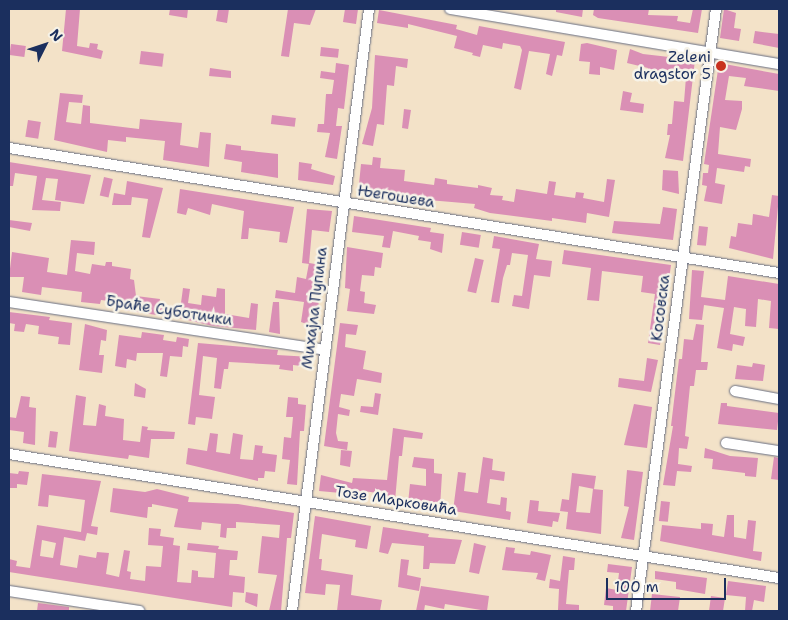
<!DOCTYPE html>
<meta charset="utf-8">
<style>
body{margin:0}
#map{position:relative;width:788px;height:620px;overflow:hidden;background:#f3e2c8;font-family:"Shantell Sans",sans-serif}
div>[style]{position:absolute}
.building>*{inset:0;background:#da8fb5;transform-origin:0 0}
.roads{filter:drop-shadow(0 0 1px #676e83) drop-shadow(0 0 1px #676e83)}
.minor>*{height:10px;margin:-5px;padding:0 5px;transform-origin:5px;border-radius:5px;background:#fff}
.dots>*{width:14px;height:14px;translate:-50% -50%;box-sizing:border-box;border:2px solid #f7f3e8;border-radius:50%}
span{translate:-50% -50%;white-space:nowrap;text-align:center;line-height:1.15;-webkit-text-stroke:5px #f7f3e8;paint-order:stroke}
.poi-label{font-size:15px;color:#1b2f5e}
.right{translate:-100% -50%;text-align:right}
.street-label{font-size:15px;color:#1b2f5e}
.frame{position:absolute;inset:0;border:10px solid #1b2f5e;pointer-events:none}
.north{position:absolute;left:20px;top:20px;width:50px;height:50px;-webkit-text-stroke:4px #f7f3e8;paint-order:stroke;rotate:49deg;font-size:14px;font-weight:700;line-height:20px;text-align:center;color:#1b2f5e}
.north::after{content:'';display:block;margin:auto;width:18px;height:22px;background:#1b2f5e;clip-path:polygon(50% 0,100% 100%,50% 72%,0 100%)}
.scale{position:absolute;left:606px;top:578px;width:120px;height:22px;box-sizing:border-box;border:2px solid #1b2f5e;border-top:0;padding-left:6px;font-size:15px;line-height:18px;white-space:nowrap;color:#1b2f5e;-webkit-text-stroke:4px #f7f3e8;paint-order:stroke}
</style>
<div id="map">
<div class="building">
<div style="clip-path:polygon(66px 9px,80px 9px,77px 46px,89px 48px,90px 43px,98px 44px,97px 49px,103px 51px,101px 59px,62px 51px)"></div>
<div style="clip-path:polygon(170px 9px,188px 9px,187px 18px,169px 15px)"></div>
<div style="clip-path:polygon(218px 9px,229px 9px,227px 23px,216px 21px)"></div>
<div style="clip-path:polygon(288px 9px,316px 9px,310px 25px,294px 23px,289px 57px,281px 56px)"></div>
<div style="clip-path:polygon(345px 9px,358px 9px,356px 24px,343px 22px)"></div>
<div style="clip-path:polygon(556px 9px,583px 9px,582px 17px,556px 12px)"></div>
<div style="clip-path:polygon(594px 9px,649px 9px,648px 15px,678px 16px,677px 21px,690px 23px,693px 9px,702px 9px,698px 33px,598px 18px,593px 15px)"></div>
<div style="clip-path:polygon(724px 9px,736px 13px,734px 28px,741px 29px,739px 41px,720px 38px)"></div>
<div style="clip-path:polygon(379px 10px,457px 25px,456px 29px,477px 35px,479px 26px,565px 42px,562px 56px,557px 55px,552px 76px,546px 74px,550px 54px,529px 51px,521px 90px,514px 88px,522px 50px,520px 46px,503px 43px,502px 49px,483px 45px,480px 57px,472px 55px,473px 53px,454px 48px,457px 36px,408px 24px,408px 28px,377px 23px)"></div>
<div style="clip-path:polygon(755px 31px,779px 34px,779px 48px,753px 43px)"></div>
<div style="clip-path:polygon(587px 43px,617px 50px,614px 70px,600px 67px,600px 75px,589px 74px,590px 62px,579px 61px,581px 44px)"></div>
<div style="left:11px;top:44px;width:15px;height:11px;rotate:8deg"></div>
<div style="left:321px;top:47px;width:18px;height:9px;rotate:6deg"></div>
<div style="clip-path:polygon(630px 49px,643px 54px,695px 60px,683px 161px,665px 158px,670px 135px,667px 135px,668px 124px,672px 124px,674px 101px,684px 102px,686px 77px,654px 75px,647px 72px,648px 68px,627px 63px)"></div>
<div style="left:141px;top:51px;width:23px;height:13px;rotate:7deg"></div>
<div style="clip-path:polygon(375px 55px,408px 59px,407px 68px,396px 66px,394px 86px,387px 85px,384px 125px,377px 124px,373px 146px,362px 144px,372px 108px)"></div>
<div style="clip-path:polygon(336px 63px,349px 65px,344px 109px,338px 108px,336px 126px,342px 126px,337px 159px,325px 157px,330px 133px,317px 132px,318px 124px,324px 124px,326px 94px,332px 94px,334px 80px,320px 78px,321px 71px,335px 73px)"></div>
<div style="clip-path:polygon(719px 63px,779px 74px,779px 91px,744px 86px,746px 78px,729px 76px,725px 100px,742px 101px,742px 109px,736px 130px,720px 127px,718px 154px,751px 159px,750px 167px,745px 166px,744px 172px,717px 168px,715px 183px,725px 185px,722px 204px,704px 201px,707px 186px,702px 185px,703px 173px,708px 173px,709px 165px,704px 164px)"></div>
<div style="clip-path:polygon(210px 68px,231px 71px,231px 78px,209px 76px)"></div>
<div style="clip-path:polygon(623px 91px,632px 93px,630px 102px,644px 104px,643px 113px,620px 110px)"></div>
<div style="clip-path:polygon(60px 93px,83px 95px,82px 103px,69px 102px,66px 122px,81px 124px,83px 105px,90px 106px,90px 123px,139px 129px,140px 119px,182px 123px,180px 145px,198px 148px,200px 132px,211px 133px,209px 167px,163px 160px,165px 141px,126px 137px,126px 142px,108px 140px,107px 152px,54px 140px)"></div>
<div style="clip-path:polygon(404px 109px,411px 110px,408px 129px,402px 128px)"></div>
<div style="left:272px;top:115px;width:24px;height:9px;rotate:7deg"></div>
<div style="left:28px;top:120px;width:13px;height:17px;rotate:9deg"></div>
<div style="clip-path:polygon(226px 144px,241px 146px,241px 150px,278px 154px,278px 178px,241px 172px,242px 162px,224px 159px)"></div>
<div style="clip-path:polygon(373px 157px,381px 158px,380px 168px,405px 170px,404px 181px,434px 185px,435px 178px,447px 180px,447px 184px,478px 188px,478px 185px,492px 188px,490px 195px,503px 196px,502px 200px,514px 202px,516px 189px,547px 194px,549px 181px,556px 182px,554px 195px,575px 198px,576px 192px,584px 193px,583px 198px,604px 202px,607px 179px,615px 180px,609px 217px,587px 213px,586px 223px,552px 218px,552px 221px,490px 213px,474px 208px,475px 204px,358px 194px,361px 164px,372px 165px)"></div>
<div style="clip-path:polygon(9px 162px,91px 175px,84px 204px,55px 200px,58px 179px,46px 178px,42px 200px,61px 202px,60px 211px,32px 210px,37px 176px,15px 173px,13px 186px,9px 186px)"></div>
<div style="clip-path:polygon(299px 162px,312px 164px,311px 169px,335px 176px,333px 185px,298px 180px)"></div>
<div style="clip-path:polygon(663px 170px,678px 171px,679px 194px,662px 190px)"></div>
<div style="left:104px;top:177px;width:9px;height:19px;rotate:13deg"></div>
<div style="clip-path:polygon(127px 181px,163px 188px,150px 238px,142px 237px,148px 199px,132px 197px,131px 205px,112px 205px,114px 193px,125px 195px)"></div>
<div style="clip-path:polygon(180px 189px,294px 207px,287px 243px,279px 242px,280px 232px,249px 228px,248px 239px,241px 239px,244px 211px,212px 204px,210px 215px,188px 208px,186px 215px,177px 213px)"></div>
<div style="clip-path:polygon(772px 195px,779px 196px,773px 259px,729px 248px,731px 236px,736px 237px,738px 223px,752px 225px,753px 214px,769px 217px)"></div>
<div style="clip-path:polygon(663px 207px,677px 209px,673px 240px,612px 233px,614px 221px,660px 224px)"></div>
<div style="clip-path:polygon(307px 209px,332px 211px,329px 232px,312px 230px,309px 264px,302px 263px)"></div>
<div style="clip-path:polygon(354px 216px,431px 228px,430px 232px,444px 234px,442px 253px,430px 249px,431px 242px,418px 240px,419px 236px,393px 231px,390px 248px,382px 247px,384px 236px,352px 232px)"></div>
<div style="clip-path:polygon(9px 220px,32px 223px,30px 231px,9px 227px)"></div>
<div style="left:699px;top:226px;width:9px;height:19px;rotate:6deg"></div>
<div style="left:462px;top:232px;width:19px;height:13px;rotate:9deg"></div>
<div style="clip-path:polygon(494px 236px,539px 244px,536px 259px,552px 261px,550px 277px,534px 275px,529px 309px,512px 306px,514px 295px,522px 296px,528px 255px,512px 253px,510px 265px,507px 265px,503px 278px,499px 303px,491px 302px,500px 249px,492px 248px)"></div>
<div style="clip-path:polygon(71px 240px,95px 242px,94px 255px,77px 253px,75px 271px,90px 274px,92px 264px,105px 266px,106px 262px,112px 262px,112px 266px,131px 269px,130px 279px,134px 280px,136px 296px,160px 299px,159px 305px,164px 305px,163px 316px,124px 310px,125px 303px,101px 300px,100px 304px,81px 302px,82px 292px,42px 287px,41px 295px,22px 292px,24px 277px,9px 277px,12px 252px,49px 258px,47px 272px,67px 275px)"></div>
<div style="clip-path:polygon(347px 247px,383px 253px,381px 268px,375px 267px,374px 276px,362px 275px,360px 291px,365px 292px,364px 303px,376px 305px,374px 314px,347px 311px,350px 289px,345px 288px)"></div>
<div style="clip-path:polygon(564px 250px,671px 265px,660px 345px,648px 343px,655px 294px,641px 292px,643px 276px,602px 271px,599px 301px,587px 300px,591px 268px,562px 264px)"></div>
<div style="left:475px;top:258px;width:9px;height:34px;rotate:13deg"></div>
<div style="clip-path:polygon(309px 263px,321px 265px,319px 281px,322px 281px,315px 327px,301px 322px,304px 302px,275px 298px,276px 290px,295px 293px,297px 277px,306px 279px)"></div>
<div style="clip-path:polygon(692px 270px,704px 271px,701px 297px,725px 300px,728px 276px,779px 284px,779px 329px,769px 328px,771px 301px,758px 299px,756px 327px,745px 326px,746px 309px,734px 307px,730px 334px,745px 337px,743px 346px,733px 344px,732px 351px,717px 348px,724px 308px,704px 305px,702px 320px,689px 319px)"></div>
<div style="clip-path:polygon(183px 288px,190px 289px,188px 303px,201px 305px,202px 295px,216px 297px,217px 288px,225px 289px,225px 314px,249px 318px,251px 303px,258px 304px,256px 330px,213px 326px,179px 318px)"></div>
<div style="clip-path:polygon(273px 302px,279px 302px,280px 334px,269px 332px)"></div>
<div style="clip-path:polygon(9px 312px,50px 317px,49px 320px,72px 323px,70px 345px,58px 344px,59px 337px,38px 334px,39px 326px,26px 324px,24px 332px,14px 331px,15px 324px,9px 323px)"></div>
<div style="clip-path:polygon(340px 323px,358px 325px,356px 335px,346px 334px,345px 347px,366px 351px,363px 369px,382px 373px,381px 383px,357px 379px,354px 396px,341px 394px,339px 407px,350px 410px,349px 416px,338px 414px,336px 433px,338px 441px,348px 442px,347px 450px,324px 446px)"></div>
<div style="clip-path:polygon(85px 324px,107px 330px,106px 341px,101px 340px,99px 355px,104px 355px,102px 373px,79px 370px)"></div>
<div style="clip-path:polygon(696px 324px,704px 325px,701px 362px,708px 362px,707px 370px,696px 370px,694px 386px,690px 386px,685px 436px,689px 437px,687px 449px,679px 448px,678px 464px,692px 466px,691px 472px,677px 471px,675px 486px,663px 485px,673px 426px,671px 426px,679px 359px,682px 359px,684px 339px,693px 340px)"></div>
<div style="clip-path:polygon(142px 332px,164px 335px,163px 340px,176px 342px,177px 337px,189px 339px,188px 347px,183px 346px,182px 357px,170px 356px,167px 377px,160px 376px,163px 353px,137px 353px,136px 361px,127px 359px,126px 368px,115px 366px,119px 335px,141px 338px)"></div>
<div style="clip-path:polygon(198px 343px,278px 350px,277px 355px,311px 357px,310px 367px,293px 365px,293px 371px,279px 369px,280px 365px,229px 362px,228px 369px,224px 369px,221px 389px,214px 388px,217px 358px,203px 356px,199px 395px,215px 397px,212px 419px,196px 417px,195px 425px,188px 424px)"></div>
<div style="clip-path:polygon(647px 358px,658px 360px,651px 392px,618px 387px,619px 378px,644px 381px)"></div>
<div style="clip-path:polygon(753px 363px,765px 365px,763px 381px,735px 379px,737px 365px,752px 367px)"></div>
<div style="clip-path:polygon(135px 383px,146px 389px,145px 398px,134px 396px)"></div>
<div style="clip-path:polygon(375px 393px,381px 394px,378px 415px,360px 412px,361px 406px,373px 407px)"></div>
<div style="clip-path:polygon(76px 395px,86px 397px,83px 425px,96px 426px,99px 404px,106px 406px,105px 416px,124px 419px,123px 440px,140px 442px,142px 426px,148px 427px,147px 430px,175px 432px,174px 439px,151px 439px,149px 458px,129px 455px,128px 459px,69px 451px)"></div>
<div style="clip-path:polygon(21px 396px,30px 397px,29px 407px,36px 408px,35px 445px,23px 443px,24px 432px,9px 430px,9px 417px,16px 418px)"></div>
<div style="clip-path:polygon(288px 397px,298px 398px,298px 404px,306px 405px,304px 431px,300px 431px,297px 485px,287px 484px,290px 460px,282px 459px,284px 437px,291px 438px,293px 417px,286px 417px)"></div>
<div style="clip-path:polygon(721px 403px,727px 403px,727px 406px,779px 413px,777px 430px,718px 424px)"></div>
<div style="clip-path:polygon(634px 404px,652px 407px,647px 448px,624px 445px)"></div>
<div style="clip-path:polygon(393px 428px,423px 433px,422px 439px,404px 437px,402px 456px,399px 456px,395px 501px,384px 499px,385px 494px,363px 491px,363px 495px,319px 491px,321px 475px,352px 483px,353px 478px,387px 480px)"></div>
<div style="left:50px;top:431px;width:8px;height:16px;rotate:7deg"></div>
<div style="clip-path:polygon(210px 433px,218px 434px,216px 452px,230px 454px,233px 433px,243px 435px,240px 459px,253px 460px,255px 445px,263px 446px,262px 453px,277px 455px,275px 472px,265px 471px,264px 478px,258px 478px,258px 481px,186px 464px,188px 448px,207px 451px)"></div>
<div style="clip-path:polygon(705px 448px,730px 456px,758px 458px,756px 477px,745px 476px,745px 473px,712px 469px,713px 459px,704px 458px)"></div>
<div style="clip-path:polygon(341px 450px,352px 451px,350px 467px,340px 465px)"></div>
<div style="clip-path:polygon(414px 457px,434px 459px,434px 473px,442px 474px,440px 508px,408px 503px,410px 484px,426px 486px,426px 469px,412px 467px)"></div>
<div style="clip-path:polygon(483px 457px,493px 459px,492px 470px,505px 472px,504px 481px,490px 479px,487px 503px,500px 505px,501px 497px,507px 498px,506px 511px,511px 512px,510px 520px,453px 511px,458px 472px,466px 473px,464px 491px,478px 493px)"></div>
<div style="clip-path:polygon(774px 457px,779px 458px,779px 480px,771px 479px)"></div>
<div style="clip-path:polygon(627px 470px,643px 472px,634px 540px,621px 538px,629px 507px,624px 506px)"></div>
<div style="clip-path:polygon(19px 471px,29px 472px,27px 485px,17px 484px,17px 488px,9px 488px,9px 473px,18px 474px)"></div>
<div style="clip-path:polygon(572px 473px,596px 476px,594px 489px,579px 486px,576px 512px,590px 513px,593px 489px,603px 490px,601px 534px,566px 529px,568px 512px,560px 511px,562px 499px,569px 500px)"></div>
<div style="clip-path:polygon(evenodd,42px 474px,101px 481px,91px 526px,98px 527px,97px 535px,87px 533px,85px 541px,64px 537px,60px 565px,77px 568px,79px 555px,96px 558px,97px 552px,109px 553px,106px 574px,119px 577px,124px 550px,130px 551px,127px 571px,131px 572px,130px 579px,145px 581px,146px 566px,161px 567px,163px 546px,148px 545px,149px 528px,161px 529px,160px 536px,174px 538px,173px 545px,180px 546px,177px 582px,191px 583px,192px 570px,198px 571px,198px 577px,214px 578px,216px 553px,187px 550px,188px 543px,219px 546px,218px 549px,238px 551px,237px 560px,230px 560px,229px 575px,245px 577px,244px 593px,233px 592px,232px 607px,9px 572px,9px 559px,17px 561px,16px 566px,30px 568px,37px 525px,81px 532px,85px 500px,49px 495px,48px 507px,38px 506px,42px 474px,42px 540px,56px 543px,53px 558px,40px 556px,42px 540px)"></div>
<div style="clip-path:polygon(113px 488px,145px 492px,157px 489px,189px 497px,188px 502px,238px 504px,294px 513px,291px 538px,287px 538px,281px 611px,269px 611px,277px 575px,258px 573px,262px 536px,279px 538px,280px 525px,236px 522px,236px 528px,227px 528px,226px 538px,220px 537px,221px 524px,202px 522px,201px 530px,174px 527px,178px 509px,152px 504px,152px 507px,148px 507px,147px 518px,110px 512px)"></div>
<div style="clip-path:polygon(530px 500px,539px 501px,538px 511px,560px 513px,558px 522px,553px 521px,552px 527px,527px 523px)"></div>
<div style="left:661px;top:501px;width:9px;height:20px;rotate:6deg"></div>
<div style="clip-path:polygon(727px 515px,734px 515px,734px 537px,746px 539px,748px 520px,756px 521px,753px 551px,762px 552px,761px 561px,660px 541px,662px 525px,701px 529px,701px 523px,713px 524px,712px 535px,724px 537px)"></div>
<div style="clip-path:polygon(315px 516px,371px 526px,367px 549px,355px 547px,356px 540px,322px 534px,319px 559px,322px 559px,321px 570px,353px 575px,351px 595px,382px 600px,380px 611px,337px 611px,340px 585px,326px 584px,325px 595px,305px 593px)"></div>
<div style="clip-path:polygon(383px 527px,429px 534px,428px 537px,462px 540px,455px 564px,430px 563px,429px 569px,423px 569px,424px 546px,392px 543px,388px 554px,379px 552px)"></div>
<div style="clip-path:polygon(474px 543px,486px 546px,479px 574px,469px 572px)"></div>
<div style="clip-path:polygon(506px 547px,515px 548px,514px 553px,530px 555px,531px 551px,551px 555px,545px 581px,536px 579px,538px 573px,502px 570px)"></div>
<div style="clip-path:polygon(563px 556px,575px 558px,574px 570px,569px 570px,566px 604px,579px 605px,579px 611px,558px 610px,559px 589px,549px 588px,550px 579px,560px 581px)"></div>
<div style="clip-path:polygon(401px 559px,409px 560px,407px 575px,421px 578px,419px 591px,398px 587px)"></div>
<div style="clip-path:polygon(608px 564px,632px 567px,626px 611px,613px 611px,613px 606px,604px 605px,606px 588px,617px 590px,619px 573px,607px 572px)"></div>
<div style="clip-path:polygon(655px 571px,707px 578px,705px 594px,676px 589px,676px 582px,655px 579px)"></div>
<div style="clip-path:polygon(728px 581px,766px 586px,764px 602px,754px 600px,752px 611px,745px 611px,746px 597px,726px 595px)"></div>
<div style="clip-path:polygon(421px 586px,489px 596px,487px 611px,445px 604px,444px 609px,425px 605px,424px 611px,416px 611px)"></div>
<div style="clip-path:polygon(246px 592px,258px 594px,257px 607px,245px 602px)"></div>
<div style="clip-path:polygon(652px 594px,680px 597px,678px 611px,650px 611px)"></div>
<div style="clip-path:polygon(711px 596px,725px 598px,723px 611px,709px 611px)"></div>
<div style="clip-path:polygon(38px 603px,69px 607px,69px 611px,37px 611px)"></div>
</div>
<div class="roads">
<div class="minor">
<div style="left:450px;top:9px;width:334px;rotate:9.5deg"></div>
<div style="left:9px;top:148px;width:780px;rotate:9.22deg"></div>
<div style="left:9px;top:302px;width:320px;rotate:8.6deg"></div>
<div style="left:735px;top:391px;width:45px;rotate:10.3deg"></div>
<div style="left:726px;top:443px;width:54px;rotate:8.6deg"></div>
<div style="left:9px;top:454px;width:780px;rotate:9.15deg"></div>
<div style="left:9px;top:591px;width:132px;rotate:8.7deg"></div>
<div style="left:292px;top:611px;width:607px;rotate:-82.71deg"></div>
<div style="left:636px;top:611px;width:607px;rotate:-82.43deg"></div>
</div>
</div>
<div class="dots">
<div style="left:721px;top:66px;background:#c8321e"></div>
</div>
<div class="poi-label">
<span class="right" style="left:711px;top:66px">Zeleni<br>dragstor 5</span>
</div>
<div class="street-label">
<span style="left:396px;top:197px;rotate:9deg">Његошева</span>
<span style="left:315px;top:308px;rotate:-83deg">Михајла Пупина</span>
<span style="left:661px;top:308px;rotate:-83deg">Косовска</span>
<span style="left:169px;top:311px;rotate:9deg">Браће Суботички</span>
<span style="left:396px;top:501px;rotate:9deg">Тозе Марковића</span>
</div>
<div class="frame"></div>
<div class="north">N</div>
<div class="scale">100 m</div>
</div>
